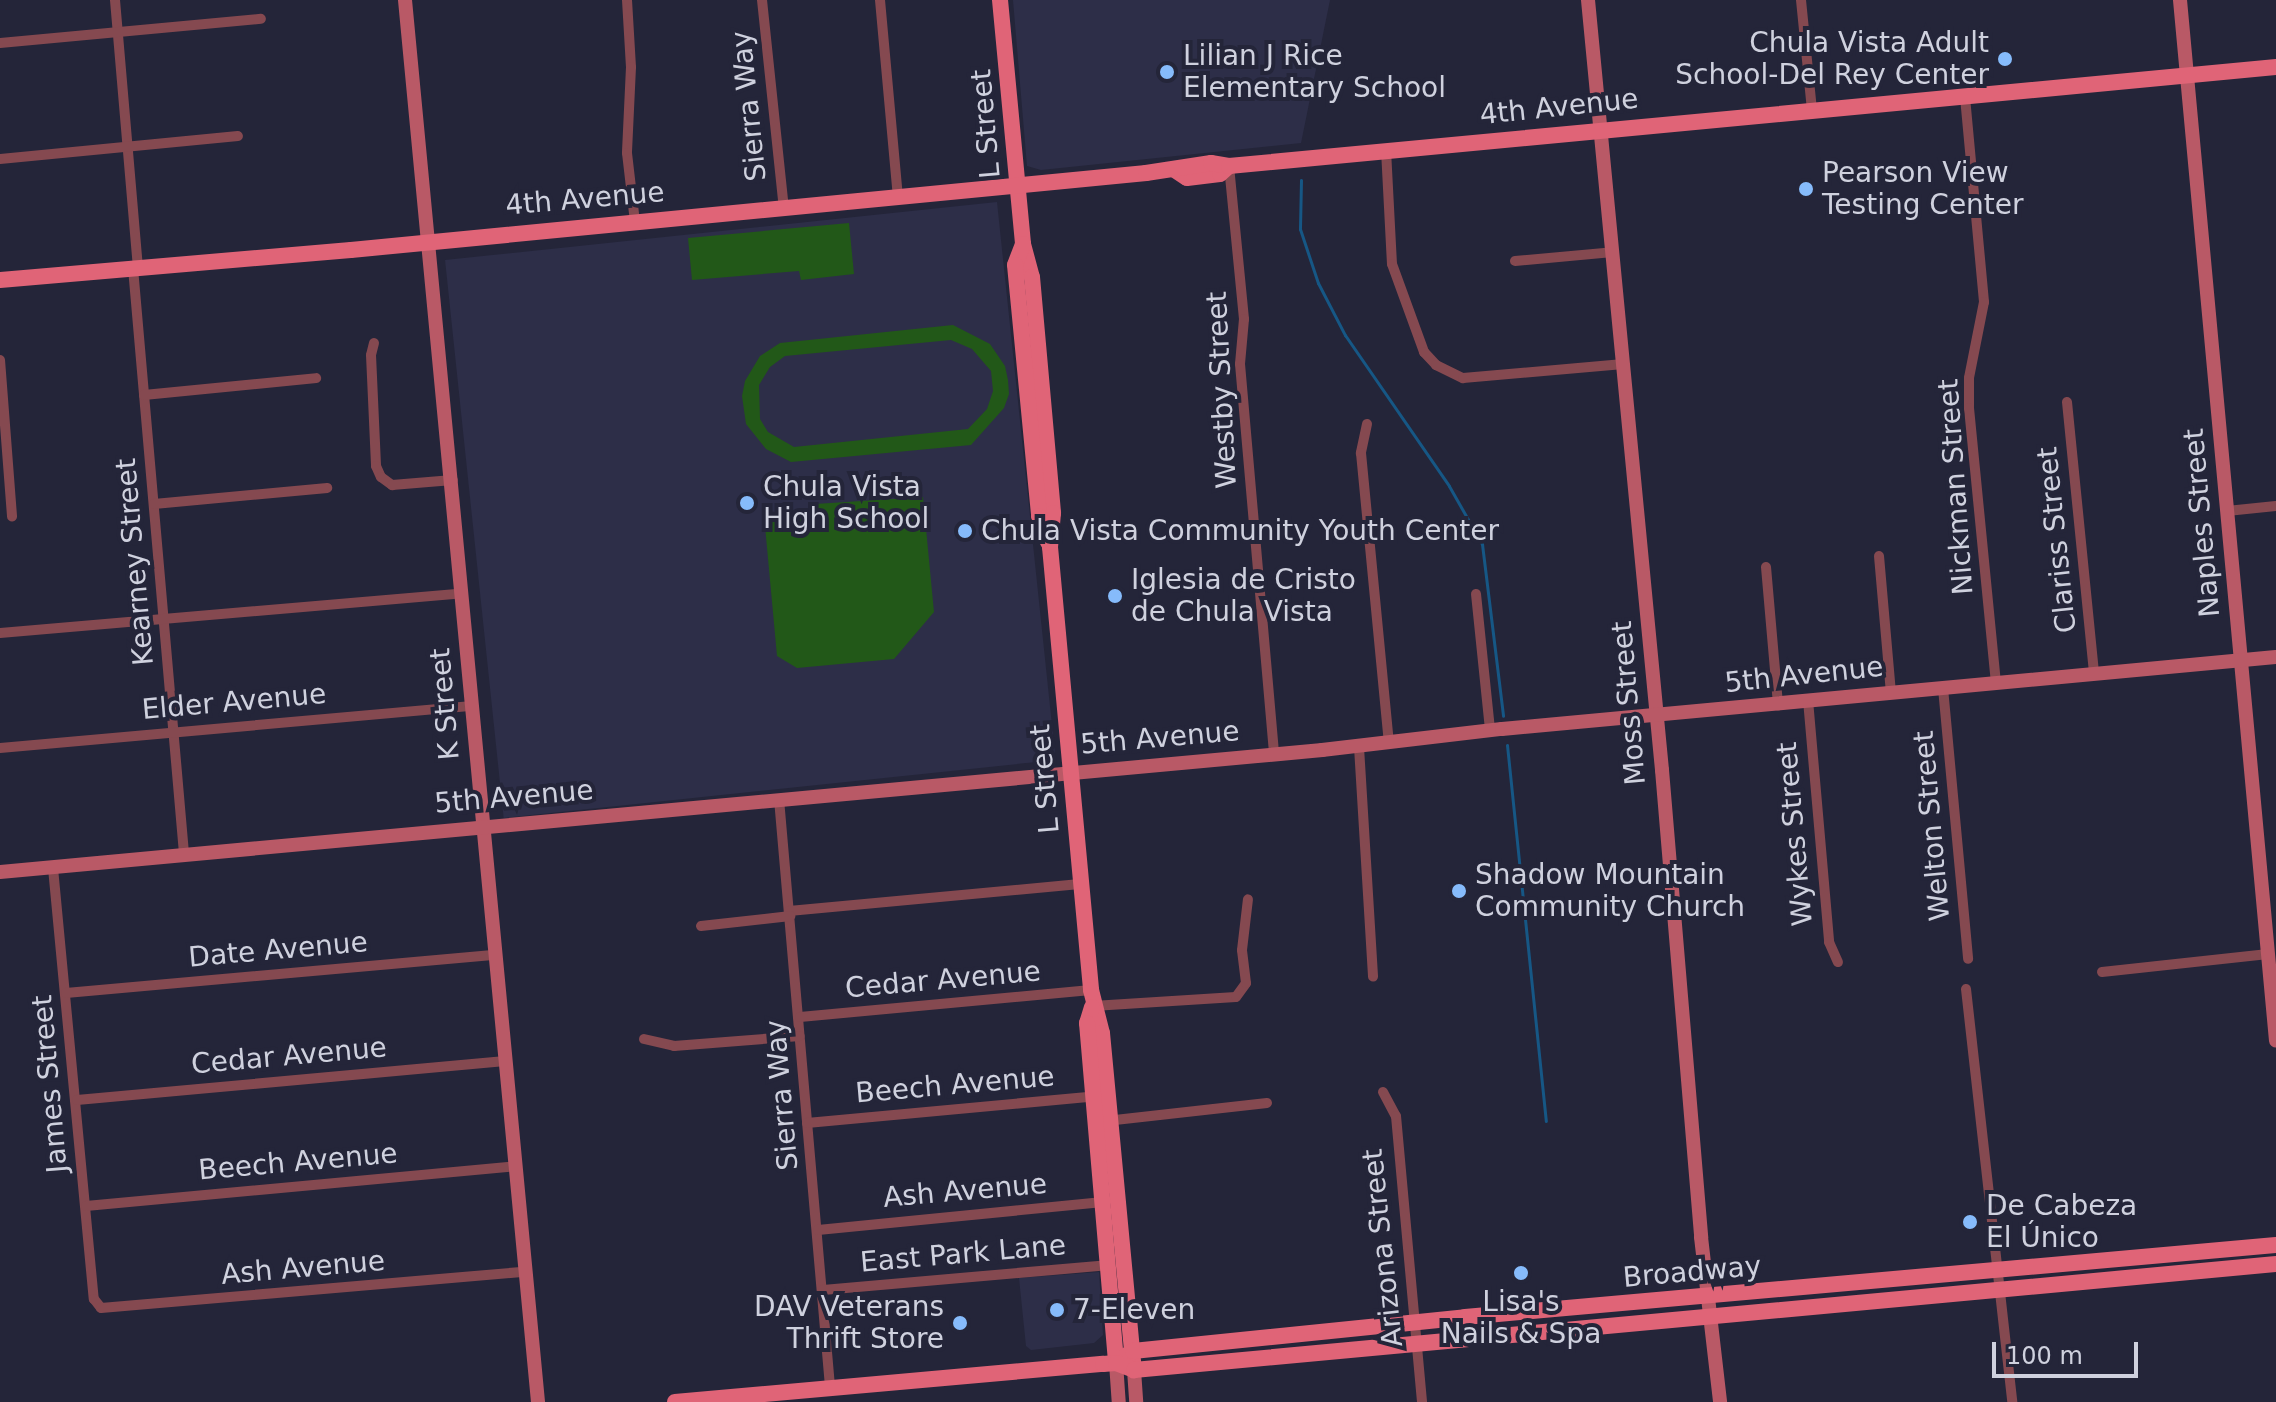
<!DOCTYPE html>
<meta charset="utf-8">
<style>
body{margin:0}
#map{position:relative;width:2276px;height:1402px;overflow:hidden;background:#242539;font-family:"DejaVu Sans",sans-serif}
div>[style]{position:absolute}
.built>*{inset:0;background:#2d2e48;transform-origin:0 0}
.green>*{inset:0;background:#225818}
.stream>*{height:3px;margin:-1.5px;padding:0 1.5px;transform-origin:1.5px;border-radius:1.5px;background:#165785}
.street>*{height:10px;margin:-5px;padding:0 5px;transform-origin:5px;border-radius:5px;background:#854950}
.secondary>*{height:14px;margin:-7px;padding:0 7px;transform-origin:7px;border-radius:7px;background:#b95966}
.primary>*{height:16px;margin:-8px;padding:0 8px;transform-origin:8px;border-radius:8px;background:#e06477}
.dots>*{width:22px;height:22px;translate:-50% -50%;box-sizing:border-box;border:4px solid #242539;border-radius:50%}
span{translate:-50% -50%;white-space:nowrap;text-align:center;line-height:1.15;-webkit-text-stroke:8px #242539;paint-order:stroke}
.poi-label{font-size:28px;color:#cfd1de}
.right{translate:-100% -50%;text-align:right}
.left{translate:0 -50%;text-align:left}
.street-label{font-size:28px;color:#cfd1de}
.scale{position:absolute;left:1992px;top:1342px;width:146px;height:36px;box-sizing:border-box;border:4px solid #cfd1de;border-top:0;padding-left:10px;font-size:24px;line-height:28px;white-space:nowrap;color:#cfd1de;-webkit-text-stroke:6px #242539;paint-order:stroke}
</style>
<div id="map">
<div class="built">
<div style="clip-path:polygon(1013px 0,1330px 0,1301px 143px,1041px 170px,1027px 166px)"></div>
<div style="left:997px;top:202px;width:561px;height:555px;rotate:84deg"></div>
<div style="clip-path:polygon(1099px 1272px,1103px 1335px,1094px 1343px,1031px 1350px,1026px 1346px,1019px 1278px)"></div>
</div>
<div class="green">
<div style="clip-path:polygon(849px 223px,854px 274px,801px 280px,799px 271px,692px 280px,688px 238px)"></div>
<div style="clip-path:polygon(evenodd,953px 325px,990px 344px,1005px 366px,1008px 380px,1009px 394px,1004px 408px,971px 445px,791px 462px,766px 449px,746px 424px,742px 396px,745px 381px,760px 356px,780px 343px,953px 325px,951px 340px,972px 349px,991px 371px,993px 391px,987px 409px,968px 429px,794px 447px,768px 432px,760px 419px,759px 385px,770px 367px,785px 356px,951px 340px)"></div>
<div style="clip-path:polygon(923px 497px,934px 612px,894px 659px,797px 668px,777px 656px,765px 526px,771px 518px,801px 517px,815px 504px)"></div>
</div>
<div class="stream">
<div style="left:1301px;top:180px;width:49px;rotate:91.2deg"></div>
<div style="left:1300px;top:229px;width:57px;rotate:71.6deg"></div>
<div style="left:1318px;top:283px;width:59px;rotate:62.6deg"></div>
<div style="left:1345px;top:335px;width:183px;rotate:55.4deg"></div>
<div style="left:1449px;top:486px;width:67px;rotate:60.4deg"></div>
<div style="left:1482px;top:544px;width:173px;rotate:83deg"></div>
<div style="left:1507px;top:745px;width:378px;rotate:84.1deg"></div>
</div>
<div class="street">
<div style="left:115px;top:0;width:269px;rotate:85.1deg"></div>
<div style="left:627px;top:0;width:67px;rotate:86.6deg"></div>
<div style="left:631px;top:67px;width:86px;rotate:92.7deg"></div>
<div style="left:627px;top:153px;width:69px;rotate:83.4deg"></div>
<div style="left:762px;top:0;width:209px;rotate:84deg"></div>
<div style="left:880px;top:0;width:197px;rotate:84.8deg"></div>
<div style="left:1801px;top:0;width:112px;rotate:84.3deg"></div>
<div style="left:0;top:43px;width:262px;rotate:-5.3deg"></div>
<div style="left:1965px;top:97px;width:206px;rotate:84.7deg"></div>
<div style="left:1984px;top:302px;width:77px;rotate:101.2deg"></div>
<div style="left:1969px;top:378px;width:30px;rotate:90deg"></div>
<div style="left:1969px;top:408px;width:276px;rotate:84.4deg"></div>
<div style="left:1386px;top:150px;width:114px;rotate:87deg"></div>
<div style="left:1392px;top:264px;width:94px;rotate:70deg"></div>
<div style="left:1424px;top:352px;width:18px;rotate:47deg"></div>
<div style="left:1436px;top:365px;width:30px;rotate:26deg"></div>
<div style="left:1463px;top:378px;width:161px;rotate:-5deg"></div>
<div style="left:0;top:159px;width:239px;rotate:-5.5deg"></div>
<div style="left:1229px;top:166px;width:154px;rotate:84.4deg"></div>
<div style="left:1244px;top:319px;width:45px;rotate:95.1deg"></div>
<div style="left:1240px;top:364px;width:392px;rotate:85deg"></div>
<div style="left:1515px;top:261px;width:98px;rotate:-5.2deg"></div>
<div style="left:133px;top:268px;width:587px;rotate:85.02deg"></div>
<div style="left:374px;top:343px;width:12px;rotate:104deg"></div>
<div style="left:371px;top:355px;width:111px;rotate:87.4deg"></div>
<div style="left:376px;top:466px;width:12px;rotate:66deg"></div>
<div style="left:381px;top:477px;width:14px;rotate:36deg"></div>
<div style="left:392px;top:485px;width:61px;rotate:-4.7deg"></div>
<div style="left:0;top:360px;width:157px;rotate:85.6deg"></div>
<div style="left:144px;top:395px;width:173px;rotate:-5.6deg"></div>
<div style="left:2067px;top:402px;width:273px;rotate:84.3deg"></div>
<div style="left:1367px;top:424px;width:30px;rotate:102deg"></div>
<div style="left:1361px;top:453px;width:290px;rotate:84.5deg"></div>
<div style="left:154px;top:504px;width:174px;rotate:-5.3deg"></div>
<div style="left:2227px;top:511px;width:49px;rotate:-5.8deg"></div>
<div style="left:1879px;top:556px;width:137px;rotate:85deg"></div>
<div style="left:1766px;top:567px;width:139px;rotate:85deg"></div>
<div style="left:1476px;top:594px;width:137px;rotate:84.1deg"></div>
<div style="left:0;top:633px;width:464px;rotate:-4.9deg"></div>
<div style="left:1943px;top:688px;width:272px;rotate:84.7deg"></div>
<div style="left:1808px;top:700px;width:243px;rotate:85deg"></div>
<div style="left:1829px;top:942px;width:22px;rotate:66deg"></div>
<div style="left:1359px;top:747px;width:230px;rotate:86.5deg"></div>
<div style="left:0;top:748px;width:474px;rotate:-5.1deg"></div>
<div style="left:779px;top:799px;width:590px;rotate:85.04deg"></div>
<div style="left:53px;top:868px;width:433px;rotate:84.6deg"></div>
<div style="left:94px;top:1299px;width:11px;rotate:52deg"></div>
<div style="left:101px;top:1308px;width:425px;rotate:-4.9deg"></div>
<div style="left:789px;top:911px;width:292px;rotate:-5.3deg"></div>
<div style="left:701px;top:926px;width:90px;rotate:-6.4deg"></div>
<div style="left:2102px;top:972px;width:167px;rotate:-6.2deg"></div>
<div style="left:1966px;top:989px;width:416px;rotate:83.6deg"></div>
<div style="left:66px;top:993px;width:431px;rotate:-5.1deg"></div>
<div style="left:1093px;top:1006px;width:143px;rotate:-3.6deg"></div>
<div style="left:1236px;top:997px;width:17px;rotate:-54deg"></div>
<div style="left:1246px;top:983px;width:33px;rotate:-97deg"></div>
<div style="left:1242px;top:950px;width:51px;rotate:-83.3deg"></div>
<div style="left:800px;top:1017px;width:292px;rotate:-5.3deg"></div>
<div style="left:644px;top:1039px;width:31px;rotate:13deg"></div>
<div style="left:674px;top:1046px;width:126px;rotate:-4.5deg"></div>
<div style="left:1383px;top:1092px;width:27px;rotate:62deg"></div>
<div style="left:1396px;top:1116px;width:287px;rotate:84.8deg"></div>
<div style="left:77px;top:1100px;width:430px;rotate:-5.2deg"></div>
<div style="left:1106px;top:1121px;width:162px;rotate:-6.4deg"></div>
<div style="left:807px;top:1123px;width:290px;rotate:-5.3deg"></div>
<div style="left:86px;top:1206px;width:430px;rotate:-5.3deg"></div>
<div style="left:818px;top:1230px;width:289px;rotate:-5.6deg"></div>
<div style="left:823px;top:1290px;width:285px;rotate:-5deg"></div>
</div>
<div class="secondary">
<div style="left:405px;top:0;width:1408px;rotate:84.58deg"></div>
<div style="left:1588px;top:0;width:774px;rotate:84.51deg"></div>
<div style="left:1662px;top:770px;width:469px;rotate:85.2deg"></div>
<div style="left:1701px;top:1237px;width:166px;rotate:83.4deg"></div>
<div style="left:2180px;top:0;width:1045px;rotate:84.73deg"></div>
<div style="left:0;top:872px;width:1328px;rotate:-5.27deg"></div>
<div style="left:1322px;top:750px;width:181px;rotate:-6.7deg"></div>
<div style="left:1502px;top:729px;width:777px;rotate:-5.31deg"></div>
<div style="left:1116px;top:1363px;width:39px;rotate:86deg"></div>
<div style="left:1134px;top:1370px;width:32px;rotate:86deg"></div>
</div>
<div class="primary">
<div style="left:1000px;top:0;width:245px;rotate:84.6deg"></div>
<div style="left:1023px;top:244px;width:34px;rotate:75deg"></div>
<div style="left:1032px;top:277px;width:237px;rotate:84.9deg"></div>
<div style="left:1053px;top:513px;width:34px;rotate:95deg"></div>
<div style="left:1050px;top:547px;width:445px;rotate:84.7deg"></div>
<div style="left:1091px;top:990px;width:44px;rotate:75.7deg"></div>
<div style="left:1102px;top:1033px;width:339px;rotate:84.6deg"></div>
<div style="left:1175px;top:170px;width:14px;rotate:34deg"></div>
<div style="left:1187px;top:178px;width:33px;rotate:-7deg"></div>
<div style="left:1220px;top:174px;width:12px;rotate:-42deg"></div>
<div style="left:1023px;top:244px;width:22px;rotate:111deg"></div>
<div style="left:1015px;top:265px;width:252px;rotate:84.5deg"></div>
<div style="left:1039px;top:516px;width:28px;rotate:71deg"></div>
<div style="left:0;top:280px;width:352px;rotate:-4.9deg"></div>
<div style="left:351px;top:250px;width:799px;rotate:-5.53deg"></div>
<div style="left:1146px;top:173px;width:66px;rotate:-8.7deg"></div>
<div style="left:1211px;top:163px;width:18px;rotate:9deg"></div>
<div style="left:1229px;top:166px;width:1052px;rotate:-5.4deg"></div>
<div style="left:1092px;top:1007px;width:17px;rotate:107deg"></div>
<div style="left:1087px;top:1023px;width:341px;rotate:85.1deg"></div>
<div style="left:1124px;top:1357px;width:11px;rotate:-34deg"></div>
<div style="left:1133px;top:1351px;width:334px;rotate:-5.8deg"></div>
<div style="left:1465px;top:1317px;width:814px;rotate:-5.07deg"></div>
<div style="left:675px;top:1402px;width:430px;rotate:-5.1deg"></div>
<div style="left:1103px;top:1364px;width:13px;rotate:-4deg"></div>
<div style="left:1116px;top:1363px;width:19px;rotate:21deg"></div>
<div style="left:1134px;top:1370px;width:1147px;rotate:-5.3deg"></div>
</div>
<div class="dots">
<div style="left:2005px;top:59px;background:#86bbfb"></div>
<div style="left:1167px;top:72px;background:#86bbfb"></div>
<div style="left:1806px;top:189px;background:#86bbfb"></div>
<div style="left:747px;top:503px;background:#86bbfb"></div>
<div style="left:965px;top:531px;background:#86bbfb"></div>
<div style="left:1115px;top:596px;background:#86bbfb"></div>
<div style="left:1459px;top:891px;background:#86bbfb"></div>
<div style="left:1970px;top:1222px;background:#86bbfb"></div>
<div style="left:1521px;top:1273px;background:#86bbfb"></div>
<div style="left:1057px;top:1310px;background:#86bbfb"></div>
<div style="left:960px;top:1323px;background:#86bbfb"></div>
</div>
<div class="poi-label">
<span class="right" style="left:1989px;top:59px">Chula Vista Adult<br>School-Del Rey Center</span>
<span class="left" style="left:1183px;top:72px">Lilian J Rice<br>Elementary School</span>
<span class="left" style="left:1822px;top:189px">Pearson View<br>Testing Center</span>
<span class="left" style="left:763px;top:503px">Chula Vista<br>High School</span>
<span class="left" style="left:981px;top:531px">Chula Vista Community Youth Center</span>
<span class="left" style="left:1131px;top:596px">Iglesia de Cristo<br>de Chula Vista</span>
<span class="left" style="left:1475px;top:891px">Shadow Mountain<br>Community Church</span>
<span class="left" style="left:1986px;top:1222px">De Cabeza<br>El Único</span>
<span style="left:1521px;top:1318px">Lisa's<br>Nails &amp; Spa</span>
<span class="right" style="left:944px;top:1323px">DAV Veterans<br>Thrift Store</span>
<span class="left" style="left:1073px;top:1310px">7-Eleven</span>
</div>
<div class="street-label">
<span style="left:749px;top:106px;rotate:-96deg">Sierra Way</span>
<span style="left:1559px;top:107px;rotate:-6deg">4th Avenue</span>
<span style="left:986px;top:124px;rotate:-95deg">L Street</span>
<span style="left:585px;top:199px;rotate:-5deg">4th Avenue</span>
<span style="left:1222px;top:390px;rotate:-93deg">Westby Street</span>
<span style="left:1956px;top:487px;rotate:-94deg">Nickman Street</span>
<span style="left:2202px;top:523px;rotate:-95deg">Naples Street</span>
<span style="left:2057px;top:540px;rotate:-96deg">Clariss Street</span>
<span style="left:135px;top:562px;rotate:-95deg">Kearney Street</span>
<span style="left:1804px;top:675px;rotate:-6deg">5th Avenue</span>
<span style="left:234px;top:702px;rotate:-5deg">Elder Avenue</span>
<span style="left:1629px;top:703px;rotate:-95deg">Moss Street</span>
<span style="left:445px;top:704px;rotate:-95deg">K Street</span>
<span style="left:1160px;top:738px;rotate:-5deg">5th Avenue</span>
<span style="left:1045px;top:779px;rotate:-95deg">L Street</span>
<span style="left:514px;top:797px;rotate:-5deg">5th Avenue</span>
<span style="left:1932px;top:826px;rotate:-95deg">Welton Street</span>
<span style="left:1795px;top:834px;rotate:-95deg">Wykes Street</span>
<span style="left:278px;top:950px;rotate:-5deg">Date Avenue</span>
<span style="left:943px;top:980px;rotate:-5deg">Cedar Avenue</span>
<span style="left:289px;top:1056px;rotate:-5deg">Cedar Avenue</span>
<span style="left:50px;top:1084px;rotate:-95deg">James Street</span>
<span style="left:955px;top:1085px;rotate:-5deg">Beech Avenue</span>
<span style="left:782px;top:1095px;rotate:-95deg">Sierra Way</span>
<span style="left:298px;top:1162px;rotate:-5deg">Beech Avenue</span>
<span style="left:965px;top:1191px;rotate:-5deg">Ash Avenue</span>
<span style="left:1383px;top:1248px;rotate:-96deg">Arizona Street</span>
<span style="left:963px;top:1254px;rotate:-5deg">East Park Lane</span>
<span style="left:303px;top:1268px;rotate:-5deg">Ash Avenue</span>
<span style="left:1692px;top:1272px;rotate:-5deg">Broadway</span>
</div>
<div class="scale">100 m</div>
</div>
